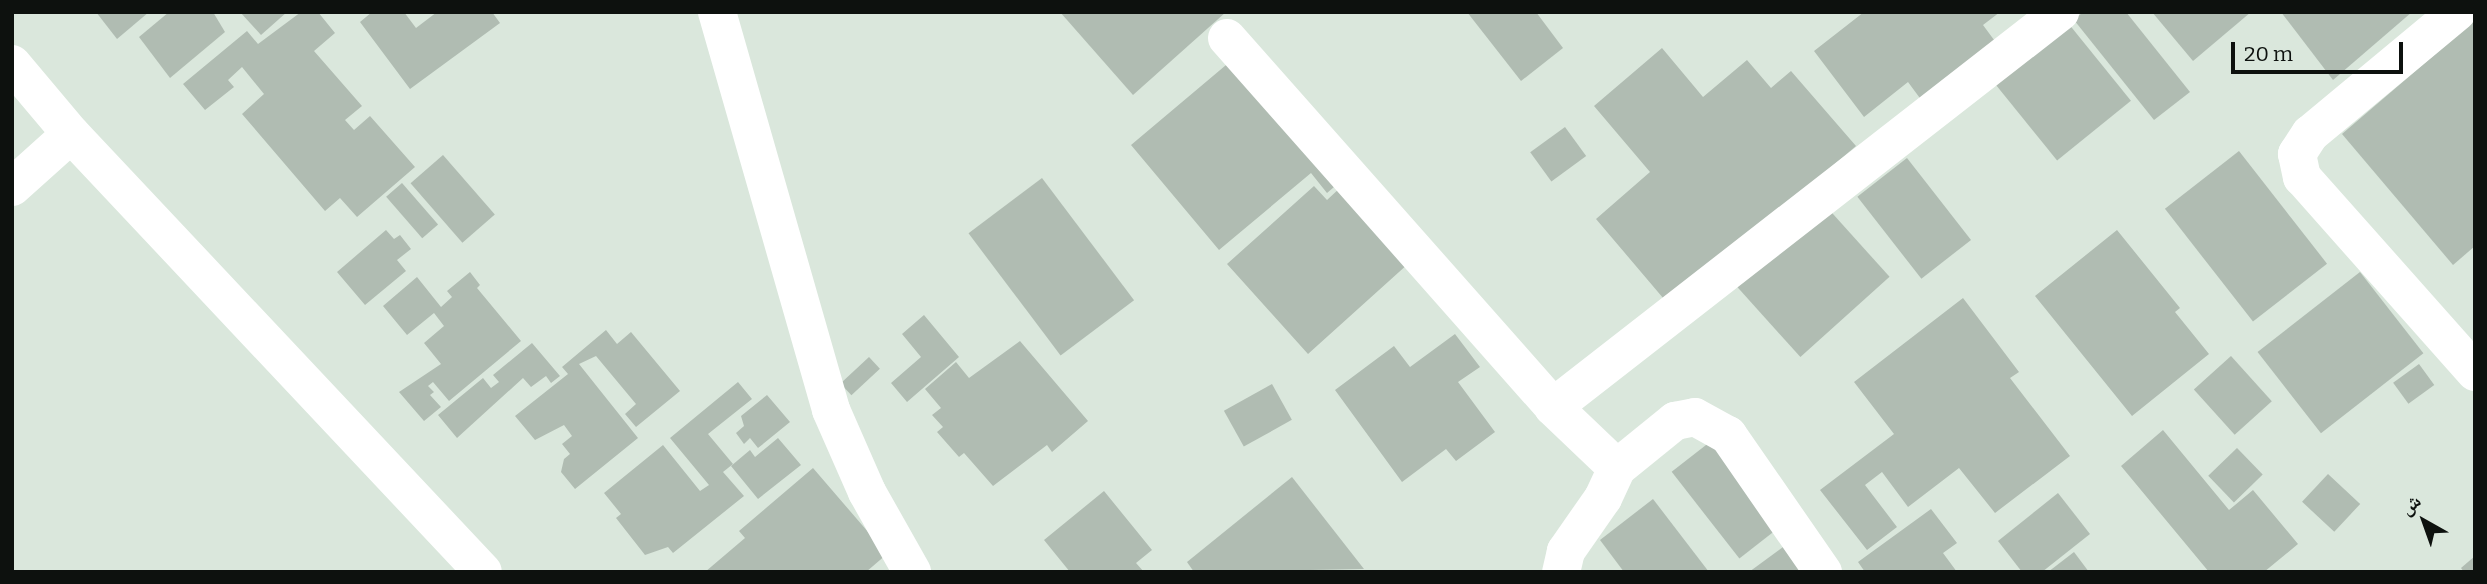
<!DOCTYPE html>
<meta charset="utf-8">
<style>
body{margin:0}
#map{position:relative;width:2487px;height:584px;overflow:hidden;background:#dae7dc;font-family:Bitter,"Noto Naskh Arabic",serif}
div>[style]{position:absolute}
.building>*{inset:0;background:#b0bcb2;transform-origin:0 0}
.street>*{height:38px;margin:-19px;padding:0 19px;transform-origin:19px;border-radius:19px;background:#fff}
span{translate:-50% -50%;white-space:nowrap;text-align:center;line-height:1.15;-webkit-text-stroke:5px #dae7dc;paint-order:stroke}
.frame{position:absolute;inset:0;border:14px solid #0d110e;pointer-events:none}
.north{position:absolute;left:2389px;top:486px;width:70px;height:70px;-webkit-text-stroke:5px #dae7dc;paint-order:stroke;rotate:320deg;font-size:19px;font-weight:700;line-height:28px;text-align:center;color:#0d110e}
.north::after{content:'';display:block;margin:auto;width:24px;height:32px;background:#0d110e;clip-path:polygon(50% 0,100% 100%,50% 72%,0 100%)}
.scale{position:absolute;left:2231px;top:42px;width:172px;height:32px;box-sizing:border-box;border:4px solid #0d110e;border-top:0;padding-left:9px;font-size:21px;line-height:24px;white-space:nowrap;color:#0d110e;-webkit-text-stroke:5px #dae7dc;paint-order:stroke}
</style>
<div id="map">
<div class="building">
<div style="clip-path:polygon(96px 12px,149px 12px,117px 39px)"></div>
<div style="clip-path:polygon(169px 12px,213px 12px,225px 32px,170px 78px,139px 37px)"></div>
<div style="clip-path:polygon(240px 12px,287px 12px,261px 35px)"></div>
<div style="clip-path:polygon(301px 12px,318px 12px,335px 33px,314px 51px,362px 106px,345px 120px,354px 130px,370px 116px,415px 167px,357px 217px,340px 198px,325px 211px,242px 114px,264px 94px,242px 67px,228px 80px,234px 87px,205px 110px,183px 84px,247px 31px,258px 44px)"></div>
<div style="clip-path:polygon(372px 12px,404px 12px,416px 28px,437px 12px,492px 12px,500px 23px,410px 89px,360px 22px)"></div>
<div style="clip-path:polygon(1060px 12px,1226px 12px,1133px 95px)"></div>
<div style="clip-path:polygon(1467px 12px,1536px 12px,1563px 48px,1521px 81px)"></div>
<div style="clip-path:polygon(1864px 12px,2000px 12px,1983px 25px,2000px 48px,1925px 105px,1908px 82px,1864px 117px,1814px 51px)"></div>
<div style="clip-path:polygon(2083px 12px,2126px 12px,2190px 92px,2154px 120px,2074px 20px)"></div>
<div style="clip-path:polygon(2152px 12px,2251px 12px,2193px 61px)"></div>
<div style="clip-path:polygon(2281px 12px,2412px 12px,2333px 80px)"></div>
<div style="clip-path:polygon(2475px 20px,2475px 246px,2453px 265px,2342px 134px)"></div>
<div style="left:2068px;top:23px;width:100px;height:95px;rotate:51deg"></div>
<div style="clip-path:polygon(1251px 44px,1355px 169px,1327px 193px,1311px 173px,1219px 250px,1131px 145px)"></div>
<div style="clip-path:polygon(1662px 48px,1703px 97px,1747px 60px,1771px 88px,1791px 71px,1856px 146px,1669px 305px,1596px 219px,1650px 172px,1594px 106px)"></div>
<div style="left:1565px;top:127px;width:36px;height:43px;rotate:54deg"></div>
<div style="left:2239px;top:151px;width:143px;height:94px;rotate:52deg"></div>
<div style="left:443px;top:155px;width:79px;height:43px;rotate:49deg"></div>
<div style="left:1907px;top:158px;width:104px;height:63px;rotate:52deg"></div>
<div style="left:1042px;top:178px;width:153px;height:92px;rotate:53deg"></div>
<div style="left:402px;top:183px;width:55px;height:21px;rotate:49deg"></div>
<div style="clip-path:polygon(1314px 186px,1327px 200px,1341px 187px,1409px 263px,1308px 354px,1227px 264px)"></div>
<div style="left:1824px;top:204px;width:98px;height:120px;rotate:48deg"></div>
<div style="clip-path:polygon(386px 230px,394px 239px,400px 235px,411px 249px,397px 260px,406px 271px,365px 305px,337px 272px)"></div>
<div style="clip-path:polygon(2117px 230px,2180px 308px,2175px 312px,2209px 354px,2132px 416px,2035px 296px)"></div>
<div style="clip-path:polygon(470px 272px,480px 285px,477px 288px,521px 341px,449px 401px,433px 382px,428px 386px,434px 392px,430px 395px,441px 407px,424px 421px,399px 392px,441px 364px,424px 343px,444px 326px,434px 313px,407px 335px,383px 306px,417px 277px,441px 307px,452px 297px,447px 291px)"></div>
<div style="left:2360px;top:272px;width:103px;height:130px;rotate:52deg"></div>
<div style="clip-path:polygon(1963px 298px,2019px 372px,2010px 378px,2070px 456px,1995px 513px,1959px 468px,1908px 507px,1882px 472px,1865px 485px,1897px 527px,1867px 550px,1820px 490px,1894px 434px,1854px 382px)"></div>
<div style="clip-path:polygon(924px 315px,959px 357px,907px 402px,891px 383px,921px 357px,902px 334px)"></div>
<div style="clip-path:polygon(606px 330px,617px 344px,631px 332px,680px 391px,636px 427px,625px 414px,636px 404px,596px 356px,579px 364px,638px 438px,575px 489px,561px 472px,564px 459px,570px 454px,562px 444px,572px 436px,564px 425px,535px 440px,515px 416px,568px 374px,562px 367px)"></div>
<div style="clip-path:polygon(1455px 334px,1480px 367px,1458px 382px,1495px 432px,1456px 461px,1446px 449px,1402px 482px,1335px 390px,1394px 346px,1410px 367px)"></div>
<div style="clip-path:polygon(1020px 341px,1088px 421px,1052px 452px,1047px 445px,993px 486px,964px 453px,959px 457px,937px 432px,943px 427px,932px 415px,941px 408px,925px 389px,956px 362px,969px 378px)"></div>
<div style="clip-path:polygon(532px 343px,560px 376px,551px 383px,546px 376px,531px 387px,523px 378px,457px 438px,438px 415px,483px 378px,491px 388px,499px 382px,493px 375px)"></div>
<div style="left:2231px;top:356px;width:61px;height:50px;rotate:48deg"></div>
<div style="left:869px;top:357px;width:16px;height:39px;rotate:47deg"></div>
<div style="left:2419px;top:364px;width:26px;height:32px;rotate:54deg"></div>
<div style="clip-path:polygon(738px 382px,752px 399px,708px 434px,733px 464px,723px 472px,744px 496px,673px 553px,668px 547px,645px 555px,616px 518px,621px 514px,604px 493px,663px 445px,700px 491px,709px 485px,670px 438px)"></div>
<div style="left:1272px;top:384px;width:41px;height:55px;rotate:61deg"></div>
<div style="clip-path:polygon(767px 395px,790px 422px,758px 448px,750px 438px,744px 444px,736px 433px,744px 426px,741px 416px)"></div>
<div style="clip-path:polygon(2163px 430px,2229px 510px,2253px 490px,2298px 544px,2264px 572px,2209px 572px,2121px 466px)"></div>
<div style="clip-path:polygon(778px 438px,801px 465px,758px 499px,731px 466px,750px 450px,755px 457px)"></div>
<div style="left:1715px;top:438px;width:110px;height:55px;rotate:52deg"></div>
<div style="left:2237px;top:448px;width:37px;height:40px;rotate:46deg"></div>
<div style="clip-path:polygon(813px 468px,887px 554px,866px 572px,705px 572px,745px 538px,739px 531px)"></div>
<div style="left:2328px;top:474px;width:44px;height:38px;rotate:43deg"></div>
<div style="clip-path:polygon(1292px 477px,1364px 569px,1194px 572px,1187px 562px)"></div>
<div style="clip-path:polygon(1104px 491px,1152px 550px,1136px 563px,1144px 572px,1070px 572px,1044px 540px)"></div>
<div style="clip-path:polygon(2058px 493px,2090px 534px,2042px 572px,2022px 572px,1998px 541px)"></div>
<div style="clip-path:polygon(1653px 499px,1709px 572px,1624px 572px,1600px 540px)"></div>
<div style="clip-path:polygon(1931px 509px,1957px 543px,1943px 553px,1957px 572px,1865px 572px,1858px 562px)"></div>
<div style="clip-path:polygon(1787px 544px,1808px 572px,1749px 572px)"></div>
<div style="clip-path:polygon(2074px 552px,2089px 572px,2048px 572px)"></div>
<div style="clip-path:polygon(2475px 556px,2475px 572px,2464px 572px,2461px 568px)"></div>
</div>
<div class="street">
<div style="left:717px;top:12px;width:414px;rotate:74deg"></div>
<div style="left:831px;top:410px;width:90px;rotate:66.3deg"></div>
<div style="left:867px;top:492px;width:92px;rotate:60.6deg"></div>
<div style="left:2457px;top:12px;width:191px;rotate:140.3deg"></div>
<div style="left:2310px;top:134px;width:24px;rotate:123deg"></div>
<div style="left:2297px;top:154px;width:24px;rotate:78deg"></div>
<div style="left:2302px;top:177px;width:261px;rotate:48.4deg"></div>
<div style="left:1227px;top:38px;width:492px;rotate:48.5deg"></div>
<div style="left:1553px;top:407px;width:88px;rotate:43.6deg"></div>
<div style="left:1617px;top:468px;width:33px;rotate:115deg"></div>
<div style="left:1603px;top:498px;width:65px;rotate:124.9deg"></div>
<div style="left:1566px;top:551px;width:22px;rotate:103deg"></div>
<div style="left:12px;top:64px;width:92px;rotate:49.9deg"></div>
<div style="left:71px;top:134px;width:601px;rotate:46.75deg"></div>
<div style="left:12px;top:187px;width:79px;rotate:-41.9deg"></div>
<div style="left:1553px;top:407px;width:643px;rotate:-37.92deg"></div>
<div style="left:1617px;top:468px;width:75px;rotate:-39deg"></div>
<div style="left:1675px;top:421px;width:20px;rotate:-11deg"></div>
<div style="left:1695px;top:417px;width:38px;rotate:29deg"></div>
<div style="left:1728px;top:435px;width:167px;rotate:55.3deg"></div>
</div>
<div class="frame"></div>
<div class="north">ش</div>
<div class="scale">20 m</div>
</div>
